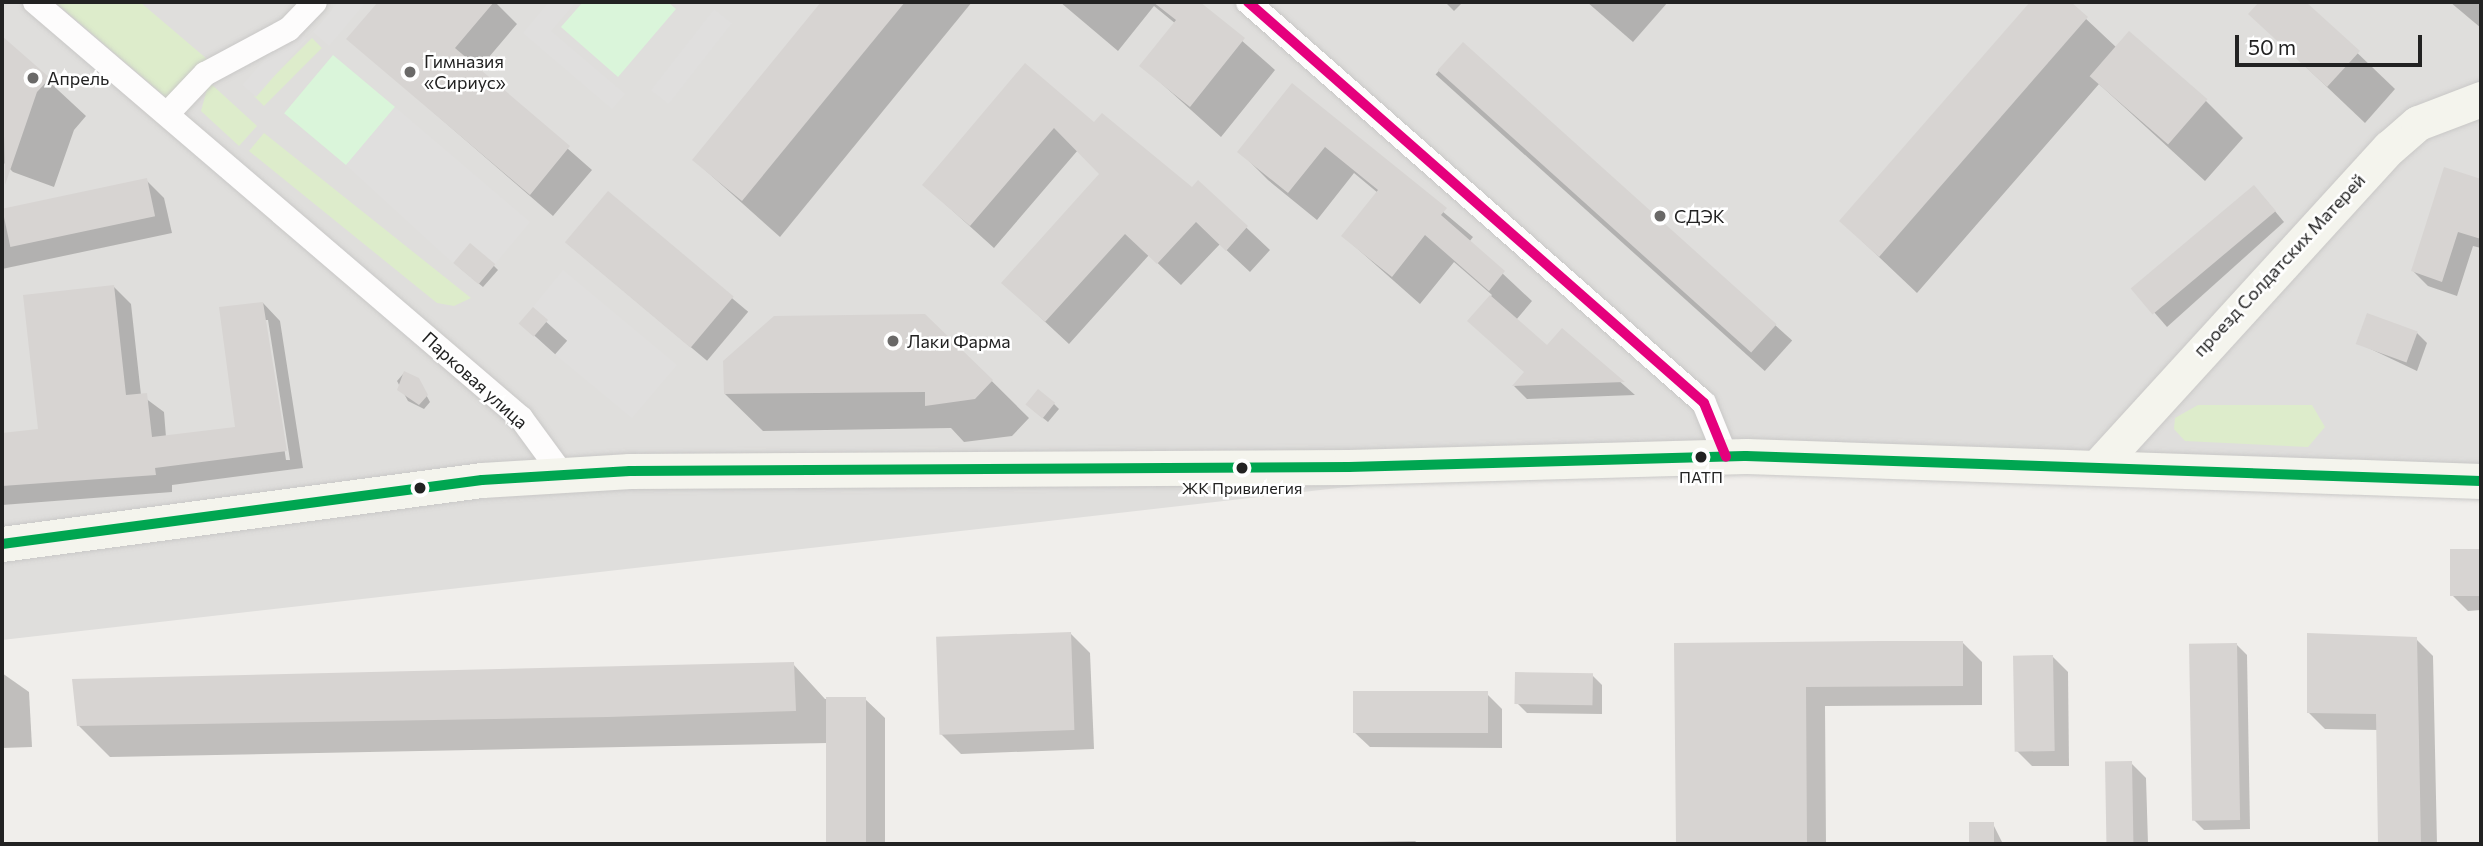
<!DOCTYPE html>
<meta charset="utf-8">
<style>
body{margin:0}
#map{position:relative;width:2483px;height:846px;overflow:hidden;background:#f0eeeb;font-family:Commissioner,sans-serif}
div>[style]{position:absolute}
.residential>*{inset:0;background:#dfdedc}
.grass>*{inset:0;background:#ddeccb;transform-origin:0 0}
.park>*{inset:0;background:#daf5da;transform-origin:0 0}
.parking>*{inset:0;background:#e0dfde;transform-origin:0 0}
.shadow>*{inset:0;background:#0003;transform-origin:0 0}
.building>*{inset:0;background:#d7d4d2;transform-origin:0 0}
.roads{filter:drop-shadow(0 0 2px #c9c8c7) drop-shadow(0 0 2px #c9c8c7)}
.street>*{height:24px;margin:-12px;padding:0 12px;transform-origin:12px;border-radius:12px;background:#fdfcfc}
.secondary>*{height:35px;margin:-17.5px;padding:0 17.5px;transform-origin:17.5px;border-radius:17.5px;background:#f4f4ed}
.bus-1>*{height:10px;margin:-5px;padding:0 5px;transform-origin:5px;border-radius:5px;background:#00a651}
.bus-2>*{height:10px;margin:-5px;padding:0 5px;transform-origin:5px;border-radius:5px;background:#e5007d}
.dots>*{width:19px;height:19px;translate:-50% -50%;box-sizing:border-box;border:4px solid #fff;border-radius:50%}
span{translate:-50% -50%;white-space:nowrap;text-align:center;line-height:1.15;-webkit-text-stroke:5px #fff;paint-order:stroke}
.bus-label{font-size:16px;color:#222}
.poi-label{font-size:18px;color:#222}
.left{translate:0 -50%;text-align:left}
.street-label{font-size:18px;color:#222}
.frame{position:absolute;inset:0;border:4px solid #222;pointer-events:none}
.scale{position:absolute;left:2235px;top:35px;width:187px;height:32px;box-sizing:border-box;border:4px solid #222;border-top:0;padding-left:9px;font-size:21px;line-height:24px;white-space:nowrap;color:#222;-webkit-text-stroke:5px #fff;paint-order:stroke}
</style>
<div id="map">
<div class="residential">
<div style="clip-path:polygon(2px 2px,2481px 2px,2481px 465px,1760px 440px,2px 640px)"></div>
</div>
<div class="grass">
<div style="clip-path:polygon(55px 2px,140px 2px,207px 59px,168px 99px)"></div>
<div style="left:312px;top:38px;width:14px;height:82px;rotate:45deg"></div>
<div style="clip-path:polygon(209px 82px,257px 126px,239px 146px,201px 111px)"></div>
<div style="clip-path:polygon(264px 133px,471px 298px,454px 306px,437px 303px,249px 151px)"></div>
<div style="clip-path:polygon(2198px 405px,2312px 405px,2325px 427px,2308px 447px,2185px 441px,2174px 429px,2175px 418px)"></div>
</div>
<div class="park">
<div style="clip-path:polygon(583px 2px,668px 2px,676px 9px,618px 77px,561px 27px)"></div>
<div style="left:333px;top:55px;width:81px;height:76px;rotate:40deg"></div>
</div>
<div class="parking">
<div style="clip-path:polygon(338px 2px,366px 2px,329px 46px,313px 32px)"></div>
<div style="clip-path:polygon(549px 2px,576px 2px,551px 31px,625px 94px,612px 109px,523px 33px)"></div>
<div style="left:714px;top:9px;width:23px;height:103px;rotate:38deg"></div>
<div style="left:293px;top:27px;width:18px;height:77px;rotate:41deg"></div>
<div style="clip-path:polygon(395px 107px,530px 222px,495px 264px,470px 243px,453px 263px,346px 165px)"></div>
<div style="clip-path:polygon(563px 270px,677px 365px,632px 418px,534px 337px,548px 320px,533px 307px)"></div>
</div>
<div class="shadow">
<div style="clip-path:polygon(380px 2px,495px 2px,517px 24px,478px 70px,592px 170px,553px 216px,349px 39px)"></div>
<div style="clip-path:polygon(823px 2px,972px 2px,780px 237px,694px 160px)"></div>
<div style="clip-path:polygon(1060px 2px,1198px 2px,1275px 70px,1221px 137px,1142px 66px,1176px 24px,1154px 6px,1118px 51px)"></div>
<div style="clip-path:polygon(1445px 2px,1463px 2px,1454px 11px)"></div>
<div style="clip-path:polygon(1587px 2px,1668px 2px,1633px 42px)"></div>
<div style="clip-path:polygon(2033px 2px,2068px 2px,2117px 48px,2206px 101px,2243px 138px,2205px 181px,2099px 84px,1917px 293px,1841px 221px)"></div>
<div style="clip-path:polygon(2262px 2px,2304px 2px,2395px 89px,2365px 123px,2250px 14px)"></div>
<div style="clip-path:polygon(2450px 2px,2481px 2px,2481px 28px)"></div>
<div style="clip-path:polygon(2px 38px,86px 116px,74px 130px,54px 187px,13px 172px,2px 161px)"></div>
<div style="left:1463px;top:44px;width:443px;height:41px;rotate:42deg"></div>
<div style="clip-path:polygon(1025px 66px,1094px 125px,1192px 189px,1198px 182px,1270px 250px,1250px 272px,1220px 244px,1181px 285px,1149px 255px,1069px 344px,1027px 305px,1101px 174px,1078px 150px,994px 248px,924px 185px)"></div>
<div style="clip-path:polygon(1293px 86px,1473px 237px,1469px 242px,1532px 301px,1516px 320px,1547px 348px,1562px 330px,1635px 395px,1527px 399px,1514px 386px,1526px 373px,1469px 321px,1492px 295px,1454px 262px,1420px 304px,1343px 236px,1378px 193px,1354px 173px,1317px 220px,1268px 180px,1240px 152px)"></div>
<div style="clip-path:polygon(2446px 169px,2481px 181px,2481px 248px,2473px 246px,2457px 296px,2428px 286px,2413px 271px)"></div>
<div style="clip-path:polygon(146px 180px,164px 198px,172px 233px,2px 269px,2px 210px)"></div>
<div style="left:608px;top:194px;width:183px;height:64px;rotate:40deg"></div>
<div style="clip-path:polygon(2264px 198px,2284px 222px,2167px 327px,2134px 289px)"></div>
<div style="clip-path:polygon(493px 265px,498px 270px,483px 287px,460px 268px)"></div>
<div style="clip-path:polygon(evenodd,114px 287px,131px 304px,141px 395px,164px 412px,166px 437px,236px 428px,263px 303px,280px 321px,303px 468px,172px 485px,172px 492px,2px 505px,2px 435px,40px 431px,114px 287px,265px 320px,268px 320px,290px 460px,286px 460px,265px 320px)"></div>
<div style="left:533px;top:310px;width:46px;height:18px;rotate:42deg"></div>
<div style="clip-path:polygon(925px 315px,1029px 418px,1012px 436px,964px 442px,951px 428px,763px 431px,725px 394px)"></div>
<div style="clip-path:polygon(2417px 333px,2427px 343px,2417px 371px,2358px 343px)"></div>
<div style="clip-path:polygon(404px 373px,418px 380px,430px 402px,424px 409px,408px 401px,397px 381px)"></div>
<div style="clip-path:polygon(1054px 404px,1059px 409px,1048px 422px,1032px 409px)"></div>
<div style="clip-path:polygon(2452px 551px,2481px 551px,2481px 610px,2468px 611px,2452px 595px)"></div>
<div style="clip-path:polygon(1071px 634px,1090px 653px,1094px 749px,961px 754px,941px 734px)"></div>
<div style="clip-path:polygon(2416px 639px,2433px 656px,2437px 844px,2380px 844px,2378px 730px,2325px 729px,2309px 713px)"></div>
<div style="clip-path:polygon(1962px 642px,1982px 662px,1982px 705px,1825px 706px,1826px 844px,1678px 844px,1676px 645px)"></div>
<div style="clip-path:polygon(2237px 645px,2247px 655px,2250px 829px,2204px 830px,2194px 820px)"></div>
<div style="clip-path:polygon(2053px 657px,2068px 672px,2069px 766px,2032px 766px,2017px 751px)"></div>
<div style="clip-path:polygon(793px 664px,825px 699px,865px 699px,885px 718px,885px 844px,828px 844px,828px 743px,110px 757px,78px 725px)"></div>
<div style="clip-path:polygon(2px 673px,29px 692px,32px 747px,2px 748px)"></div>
<div style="clip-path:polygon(1592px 675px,1602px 685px,1602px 714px,1527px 713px,1517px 703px)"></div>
<div style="clip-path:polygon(1487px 694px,1502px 709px,1502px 748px,1370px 747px,1354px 732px)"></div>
<div style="clip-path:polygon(2106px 763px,2131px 763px,2146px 778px,2148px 844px,2108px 844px)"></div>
<div style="clip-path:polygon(1970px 824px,1993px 824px,2003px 844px,1970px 844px)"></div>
<div style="clip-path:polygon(1415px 841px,1419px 844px,1307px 844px,1307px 843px)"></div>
</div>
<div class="building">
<div style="clip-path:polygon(378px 2px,494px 2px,455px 48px,570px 146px,530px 195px,346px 39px)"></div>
<div style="clip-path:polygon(821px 2px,905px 2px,742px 201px,692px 160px)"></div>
<div style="clip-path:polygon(1153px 2px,1200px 2px,1245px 38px,1190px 107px,1139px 66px,1176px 20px)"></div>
<div style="clip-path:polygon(2030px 2px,2071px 2px,2088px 17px,1879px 257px,1839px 221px)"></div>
<div style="clip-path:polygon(2259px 2px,2306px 2px,2360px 51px,2327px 87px,2248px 14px)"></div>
<div style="left:2129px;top:31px;width:104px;height:60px;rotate:41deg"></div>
<div style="clip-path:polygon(2px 36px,50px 78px,37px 92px,5px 185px)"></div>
<div style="left:1463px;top:42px;width:422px;height:38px;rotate:42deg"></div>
<div style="clip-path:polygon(1025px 63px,1094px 122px,1102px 113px,1192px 187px,1198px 180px,1248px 226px,1226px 251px,1196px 222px,1157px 264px,1125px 234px,1045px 322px,1001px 283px,1099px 174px,1054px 128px,970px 226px,922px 185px)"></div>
<div style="clip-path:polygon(1292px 83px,1447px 208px,1441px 215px,1505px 271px,1489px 291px,1425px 235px,1392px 277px,1341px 236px,1378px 190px,1325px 147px,1288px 193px,1237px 152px)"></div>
<div style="clip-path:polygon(2444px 167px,2481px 179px,2481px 239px,2458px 232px,2442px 282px,2411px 271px)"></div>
<div style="left:147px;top:178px;width:39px;height:148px;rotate:78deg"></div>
<div style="left:2254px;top:185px;width:34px;height:161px;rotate:50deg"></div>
<div style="left:608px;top:191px;width:164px;height:67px;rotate:40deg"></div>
<div style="left:470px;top:243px;width:33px;height:26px;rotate:40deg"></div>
<div style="clip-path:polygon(114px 285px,126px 395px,147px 393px,152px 437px,235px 427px,219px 307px,263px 302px,287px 451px,155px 468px,156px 475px,2px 486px,2px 433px,38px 429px,23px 295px)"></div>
<div style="clip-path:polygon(1490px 295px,1547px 345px,1562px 328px,1625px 382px,1512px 386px,1524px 372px,1467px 321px)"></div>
<div style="left:533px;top:307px;width:20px;height:22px;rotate:41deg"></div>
<div style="left:2367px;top:313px;width:54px;height:33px;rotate:20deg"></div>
<div style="clip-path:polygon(925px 314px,993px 380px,975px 399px,925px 406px,925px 392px,724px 394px,723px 361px,774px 316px)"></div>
<div style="clip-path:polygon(404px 371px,419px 378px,428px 395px,419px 405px,397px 390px)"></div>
<div style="left:1038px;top:389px;width:22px;height:20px;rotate:39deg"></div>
<div style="left:2450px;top:549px;width:31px;height:47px"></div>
<div style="left:1071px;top:632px;width:98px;height:135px;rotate:88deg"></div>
<div style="clip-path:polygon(2307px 633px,2417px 637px,2421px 844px,2378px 844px,2376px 714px,2307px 713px)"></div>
<div style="clip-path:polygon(1880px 641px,1963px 641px,1963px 686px,1806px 687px,1807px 844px,1676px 844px,1674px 643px)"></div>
<div style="left:2237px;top:643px;width:177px;height:48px;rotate:89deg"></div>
<div style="left:2053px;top:655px;width:96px;height:40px;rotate:89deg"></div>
<div style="clip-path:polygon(794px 662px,796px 711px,608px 717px,77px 726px,72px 679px)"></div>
<div style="left:1515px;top:672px;width:78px;height:32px;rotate:1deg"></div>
<div style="left:1353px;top:691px;width:135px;height:42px"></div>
<div style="left:826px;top:697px;width:40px;height:147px"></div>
<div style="left:2132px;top:761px;width:83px;height:27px;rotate:89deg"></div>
<div style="left:1969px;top:822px;width:25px;height:22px"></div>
</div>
<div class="roads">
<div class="street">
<div style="left:35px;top:2px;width:640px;rotate:40.56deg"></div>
<div style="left:521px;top:418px;width:69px;rotate:53.8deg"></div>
<div style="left:1248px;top:2px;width:607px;rotate:41.33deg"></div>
<div style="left:1704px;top:403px;width:58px;rotate:67.8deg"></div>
<div style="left:168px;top:113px;width:54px;rotate:-46.5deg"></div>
<div style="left:205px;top:74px;width:95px;rotate:-28.2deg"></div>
<div style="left:289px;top:29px;width:37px;rotate:-46deg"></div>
</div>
<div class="secondary">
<div style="left:2101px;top:463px;width:427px;rotate:-47.6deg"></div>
<div style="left:2389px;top:148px;width:38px;rotate:-41deg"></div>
<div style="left:2418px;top:123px;width:67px;rotate:-20.9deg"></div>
<div style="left:2px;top:544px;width:484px;rotate:-7.6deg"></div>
<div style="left:482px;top:480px;width:148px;rotate:-3.5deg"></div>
<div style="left:630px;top:471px;width:719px;rotate:-0.32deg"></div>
<div style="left:1349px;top:467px;width:397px;rotate:-1.6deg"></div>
<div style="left:1746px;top:456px;width:735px;rotate:1.95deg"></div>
</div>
</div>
<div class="bus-1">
<div style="left:2px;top:544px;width:484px;rotate:-7.6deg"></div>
<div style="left:482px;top:480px;width:148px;rotate:-3.5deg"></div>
<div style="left:630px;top:471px;width:719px;rotate:-0.32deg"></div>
<div style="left:1349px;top:467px;width:397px;rotate:-1.6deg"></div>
<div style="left:1746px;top:456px;width:735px;rotate:1.95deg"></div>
</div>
<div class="bus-2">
<div style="left:1248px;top:2px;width:607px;rotate:41.33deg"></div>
<div style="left:1704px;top:403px;width:58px;rotate:67.8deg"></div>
</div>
<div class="dots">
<div style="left:410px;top:72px;background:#6a6968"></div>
<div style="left:33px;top:78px;background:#6a6968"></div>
<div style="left:1660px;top:216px;background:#6a6968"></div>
<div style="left:893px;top:341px;background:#6a6968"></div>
<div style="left:1701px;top:457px;background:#222"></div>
<div style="left:1242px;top:468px;background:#222"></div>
<div style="left:420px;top:488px;background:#222"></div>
</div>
<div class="bus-label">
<span style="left:1701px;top:477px">ПАТП</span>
<span style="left:1242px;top:488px">ЖК Привилегия</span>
</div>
<div class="poi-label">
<span class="left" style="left:424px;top:72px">Гимназия<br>«Сириус»</span>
<span class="left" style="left:47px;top:78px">Апрель</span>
<span class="left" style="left:1674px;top:216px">СДЭК</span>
<span class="left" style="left:907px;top:341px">Лаки Фарма</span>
</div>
<div class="street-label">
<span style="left:2279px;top:265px;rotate:-47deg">проезд Солдатских Матерей</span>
<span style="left:475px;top:380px;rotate:42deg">Парковая улица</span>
</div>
<div class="frame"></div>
<div class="scale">50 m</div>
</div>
